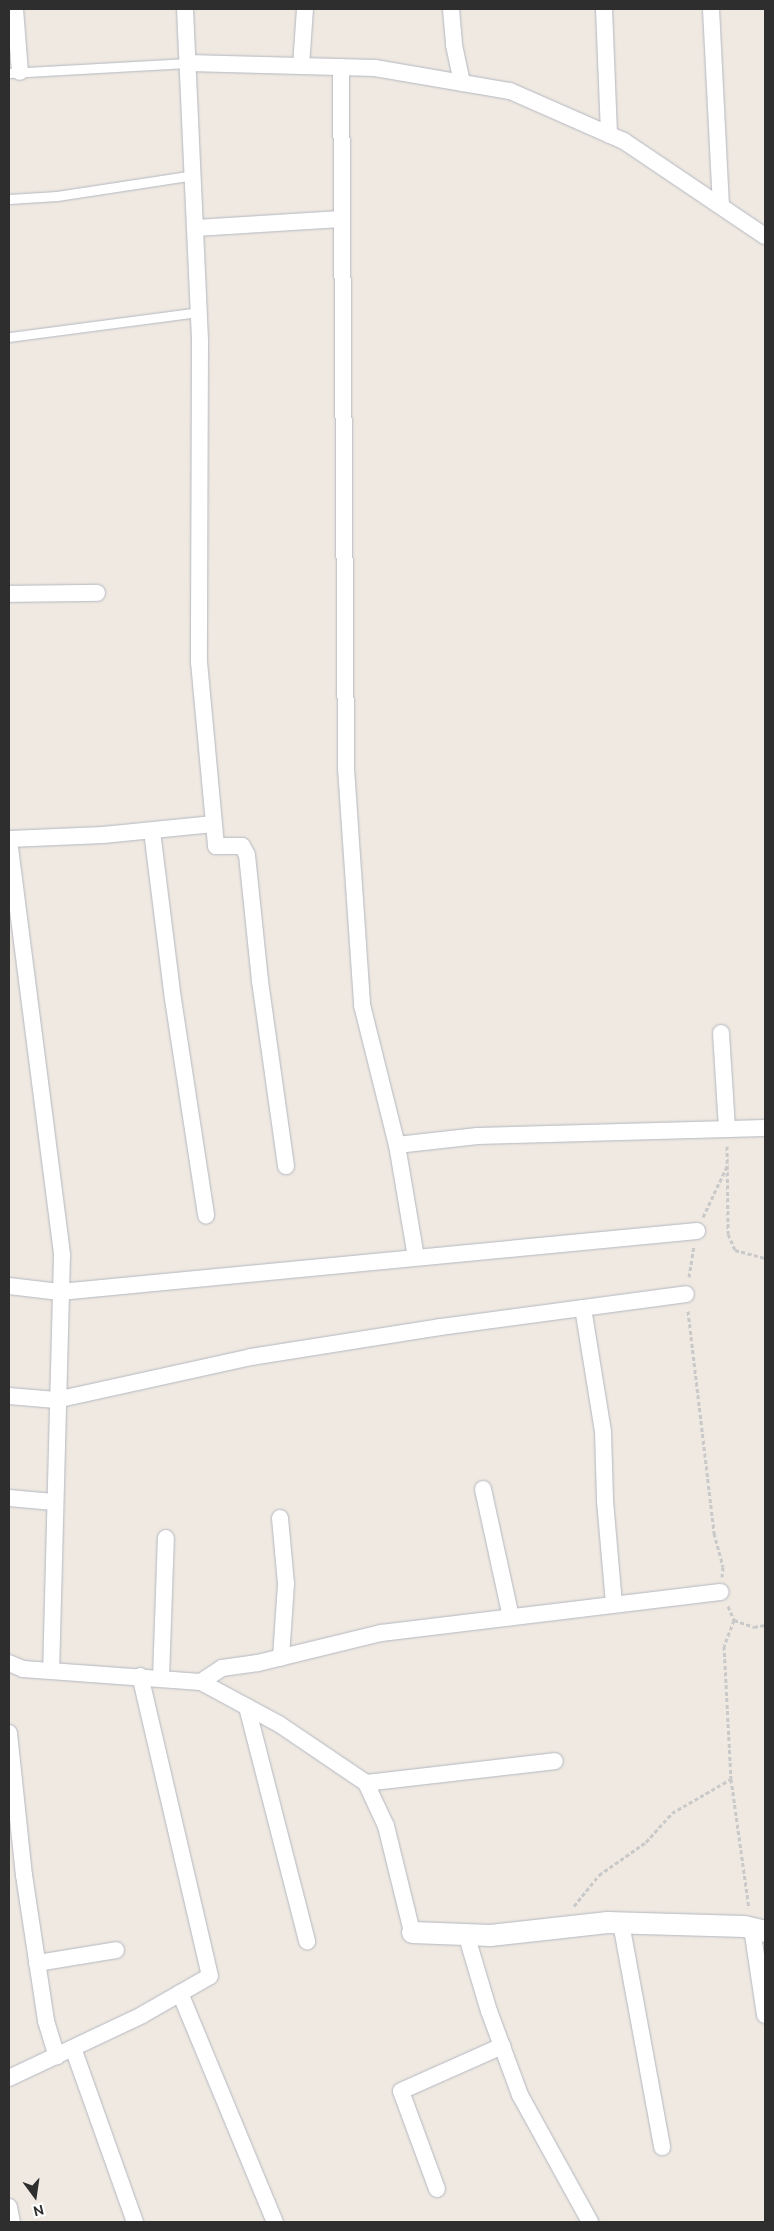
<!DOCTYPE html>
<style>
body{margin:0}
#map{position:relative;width:774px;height:2231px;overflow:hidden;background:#efe9e1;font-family:Ubuntu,sans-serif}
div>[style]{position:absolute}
.path>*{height:3px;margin-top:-1.5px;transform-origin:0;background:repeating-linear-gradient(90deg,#c9c9c9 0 4px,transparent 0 6.5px)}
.roads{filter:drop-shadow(0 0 1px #b4b7c1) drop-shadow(0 0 1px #b4b7c1)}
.service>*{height:9px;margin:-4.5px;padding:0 4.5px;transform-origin:4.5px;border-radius:4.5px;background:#fff}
.minor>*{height:16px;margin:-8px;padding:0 8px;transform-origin:8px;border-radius:8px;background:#fff}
.tertiary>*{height:21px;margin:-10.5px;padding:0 10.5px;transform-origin:10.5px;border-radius:10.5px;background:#fff}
span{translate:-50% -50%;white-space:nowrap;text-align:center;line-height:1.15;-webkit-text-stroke:5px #fff;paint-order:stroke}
.frame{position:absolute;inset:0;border:10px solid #2e2e2e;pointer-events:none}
.north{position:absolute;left:10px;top:2171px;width:50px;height:50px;-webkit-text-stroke:4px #fff;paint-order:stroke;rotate:166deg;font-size:14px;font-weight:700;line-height:20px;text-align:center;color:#2e2e2e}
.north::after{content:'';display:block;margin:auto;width:18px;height:22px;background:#2e2e2e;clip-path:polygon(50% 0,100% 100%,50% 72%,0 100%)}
</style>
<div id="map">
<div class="path">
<div style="left:727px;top:1146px;width:88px;rotate:89.3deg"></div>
<div style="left:728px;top:1234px;width:17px;rotate:66deg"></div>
<div style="left:735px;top:1250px;width:31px;rotate:15deg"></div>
<div style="left:703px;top:1217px;width:59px;rotate:-64.7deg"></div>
<div style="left:689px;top:1277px;width:30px;rotate:-81deg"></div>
<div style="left:688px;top:1311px;width:224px;rotate:83.3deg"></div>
<div style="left:714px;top:1533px;width:35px;rotate:75deg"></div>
<div style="left:723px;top:1567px;width:10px;rotate:96deg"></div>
<div style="left:728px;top:1606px;width:15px;rotate:67deg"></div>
<div style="left:734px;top:1620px;width:28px;rotate:111deg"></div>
<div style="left:724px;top:1646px;width:133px;rotate:87deg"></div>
<div style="left:731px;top:1779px;width:130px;rotate:82.1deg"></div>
<div style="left:734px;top:1620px;width:21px;rotate:19deg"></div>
<div style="left:754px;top:1627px;width:11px;rotate:-10deg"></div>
<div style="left:574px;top:1906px;width:40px;rotate:-51deg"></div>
<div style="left:599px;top:1875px;width:57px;rotate:-35.1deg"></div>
<div style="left:646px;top:1842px;width:39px;rotate:-48deg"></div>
<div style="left:672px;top:1813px;width:68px;rotate:-30deg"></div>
</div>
<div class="roads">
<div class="service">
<div style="left:9px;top:73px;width:179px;rotate:-3.2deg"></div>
<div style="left:9px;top:199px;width:48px;rotate:-3.6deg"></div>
<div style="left:57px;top:196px;width:139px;rotate:-8.7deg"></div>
<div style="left:9px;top:337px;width:192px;rotate:-7.5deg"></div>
</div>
<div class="minor">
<div style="left:15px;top:9px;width:63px;rotate:85.5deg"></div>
<div style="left:185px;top:9px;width:333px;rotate:87.4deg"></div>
<div style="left:200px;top:342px;width:320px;rotate:90.2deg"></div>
<div style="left:199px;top:662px;width:185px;rotate:84.7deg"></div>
<div style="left:216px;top:846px;width:26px"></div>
<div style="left:242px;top:846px;width:10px;rotate:61deg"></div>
<div style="left:247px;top:855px;width:127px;rotate:84.1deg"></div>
<div style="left:260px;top:981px;width:187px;rotate:82deg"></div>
<div style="left:451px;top:9px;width:36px;rotate:85deg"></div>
<div style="left:454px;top:45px;width:39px;rotate:78deg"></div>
<div style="left:604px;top:9px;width:126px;rotate:87.7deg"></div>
<div style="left:711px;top:9px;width:197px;rotate:87.1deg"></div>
<div style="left:188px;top:63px;width:187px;rotate:1.5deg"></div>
<div style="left:375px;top:68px;width:137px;rotate:9.7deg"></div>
<div style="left:510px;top:91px;width:124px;rotate:23.7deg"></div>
<div style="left:624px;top:141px;width:170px;rotate:34deg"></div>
<div style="left:301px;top:66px;width:57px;rotate:-86deg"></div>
<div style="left:341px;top:67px;width:701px;rotate:89.59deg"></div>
<div style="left:346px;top:768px;width:238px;rotate:86.1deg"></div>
<div style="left:362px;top:1005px;width:144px;rotate:76deg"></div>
<div style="left:397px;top:1145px;width:114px;rotate:80.4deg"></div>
<div style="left:196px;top:228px;width:145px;rotate:-3.6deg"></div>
<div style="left:9px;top:594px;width:88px;rotate:-0.7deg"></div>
<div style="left:152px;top:831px;width:169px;rotate:82.9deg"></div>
<div style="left:173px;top:999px;width:219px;rotate:81.3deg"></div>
<div style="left:9px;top:839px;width:94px;rotate:-2.4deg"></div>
<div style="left:103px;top:835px;width:111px;rotate:-5.7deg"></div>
<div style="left:9px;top:840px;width:418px;rotate:82.7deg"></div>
<div style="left:62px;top:1255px;width:416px;rotate:91.5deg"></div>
<div style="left:721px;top:1033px;width:95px;rotate:86.4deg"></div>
<div style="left:397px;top:1145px;width:81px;rotate:-6.4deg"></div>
<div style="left:477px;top:1136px;width:288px;rotate:-1.6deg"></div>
<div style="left:9px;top:1286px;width:51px;rotate:6.7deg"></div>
<div style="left:60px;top:1292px;width:640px;rotate:-5.47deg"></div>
<div style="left:583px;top:1308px;width:126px;rotate:80.8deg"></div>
<div style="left:603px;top:1432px;width:69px;rotate:88.3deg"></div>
<div style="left:605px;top:1501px;width:102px;rotate:85deg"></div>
<div style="left:9px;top:1396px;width:47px;rotate:4.9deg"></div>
<div style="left:56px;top:1400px;width:200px;rotate:-12.4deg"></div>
<div style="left:251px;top:1357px;width:191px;rotate:-9deg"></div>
<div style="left:440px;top:1327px;width:248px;rotate:-7.6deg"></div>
<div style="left:483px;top:1489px;width:131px;rotate:77.7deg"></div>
<div style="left:9px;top:1498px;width:45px;rotate:5.1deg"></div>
<div style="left:280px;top:1518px;width:66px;rotate:84.8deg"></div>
<div style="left:286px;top:1584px;width:74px;rotate:93.9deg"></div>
<div style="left:9px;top:1663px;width:15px;rotate:23deg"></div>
<div style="left:23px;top:1669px;width:178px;rotate:4.2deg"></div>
<div style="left:201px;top:1682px;width:89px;rotate:28.3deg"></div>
<div style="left:279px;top:1724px;width:105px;rotate:34.1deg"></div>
<div style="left:366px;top:1783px;width:47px;rotate:65.1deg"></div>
<div style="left:386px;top:1826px;width:109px;rotate:76.2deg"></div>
<div style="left:161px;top:1678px;width:140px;rotate:-88deg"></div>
<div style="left:201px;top:1682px;width:25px;rotate:-34deg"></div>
<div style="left:222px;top:1668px;width:36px;rotate:-8deg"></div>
<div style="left:258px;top:1663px;width:127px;rotate:-13.7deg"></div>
<div style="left:381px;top:1633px;width:342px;rotate:-6.9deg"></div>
<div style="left:247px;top:1707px;width:242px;rotate:75.6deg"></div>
<div style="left:9px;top:1733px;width:143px;rotate:84deg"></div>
<div style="left:24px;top:1875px;width:148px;rotate:81.4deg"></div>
<div style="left:46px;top:2021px;width:37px;rotate:73deg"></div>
<div style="left:366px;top:1783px;width:190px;rotate:-6.6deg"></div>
<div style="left:621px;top:1923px;width:228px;rotate:79.6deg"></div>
<div style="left:752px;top:1928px;width:88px;rotate:81.5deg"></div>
<div style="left:466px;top:1934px;width:80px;rotate:73.4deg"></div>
<div style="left:489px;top:2011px;width:90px;rotate:69.7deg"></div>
<div style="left:520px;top:2095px;width:145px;rotate:61.1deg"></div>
<div style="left:37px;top:1963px;width:80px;rotate:-9.3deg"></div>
<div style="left:180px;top:1993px;width:248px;rotate:67.5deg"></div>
<div style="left:73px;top:2048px;width:185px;rotate:70.4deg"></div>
<div style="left:9px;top:2078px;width:147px;rotate:-25.3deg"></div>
<div style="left:142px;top:2015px;width:78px;rotate:-29.8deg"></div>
<div style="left:210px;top:1976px;width:308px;rotate:-103.1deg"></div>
<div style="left:437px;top:2189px;width:104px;rotate:-110.2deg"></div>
<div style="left:401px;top:2091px;width:111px;rotate:-24deg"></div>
<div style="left:9px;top:2207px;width:15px;rotate:79deg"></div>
</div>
<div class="tertiary">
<div style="left:412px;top:1932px;width:78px;rotate:2.2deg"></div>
<div style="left:490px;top:1935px;width:118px;rotate:-6.3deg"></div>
<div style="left:607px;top:1922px;width:137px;rotate:1.7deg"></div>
<div style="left:744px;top:1926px;width:22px;rotate:13deg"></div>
</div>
</div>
<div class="frame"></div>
<div class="north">N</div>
</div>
